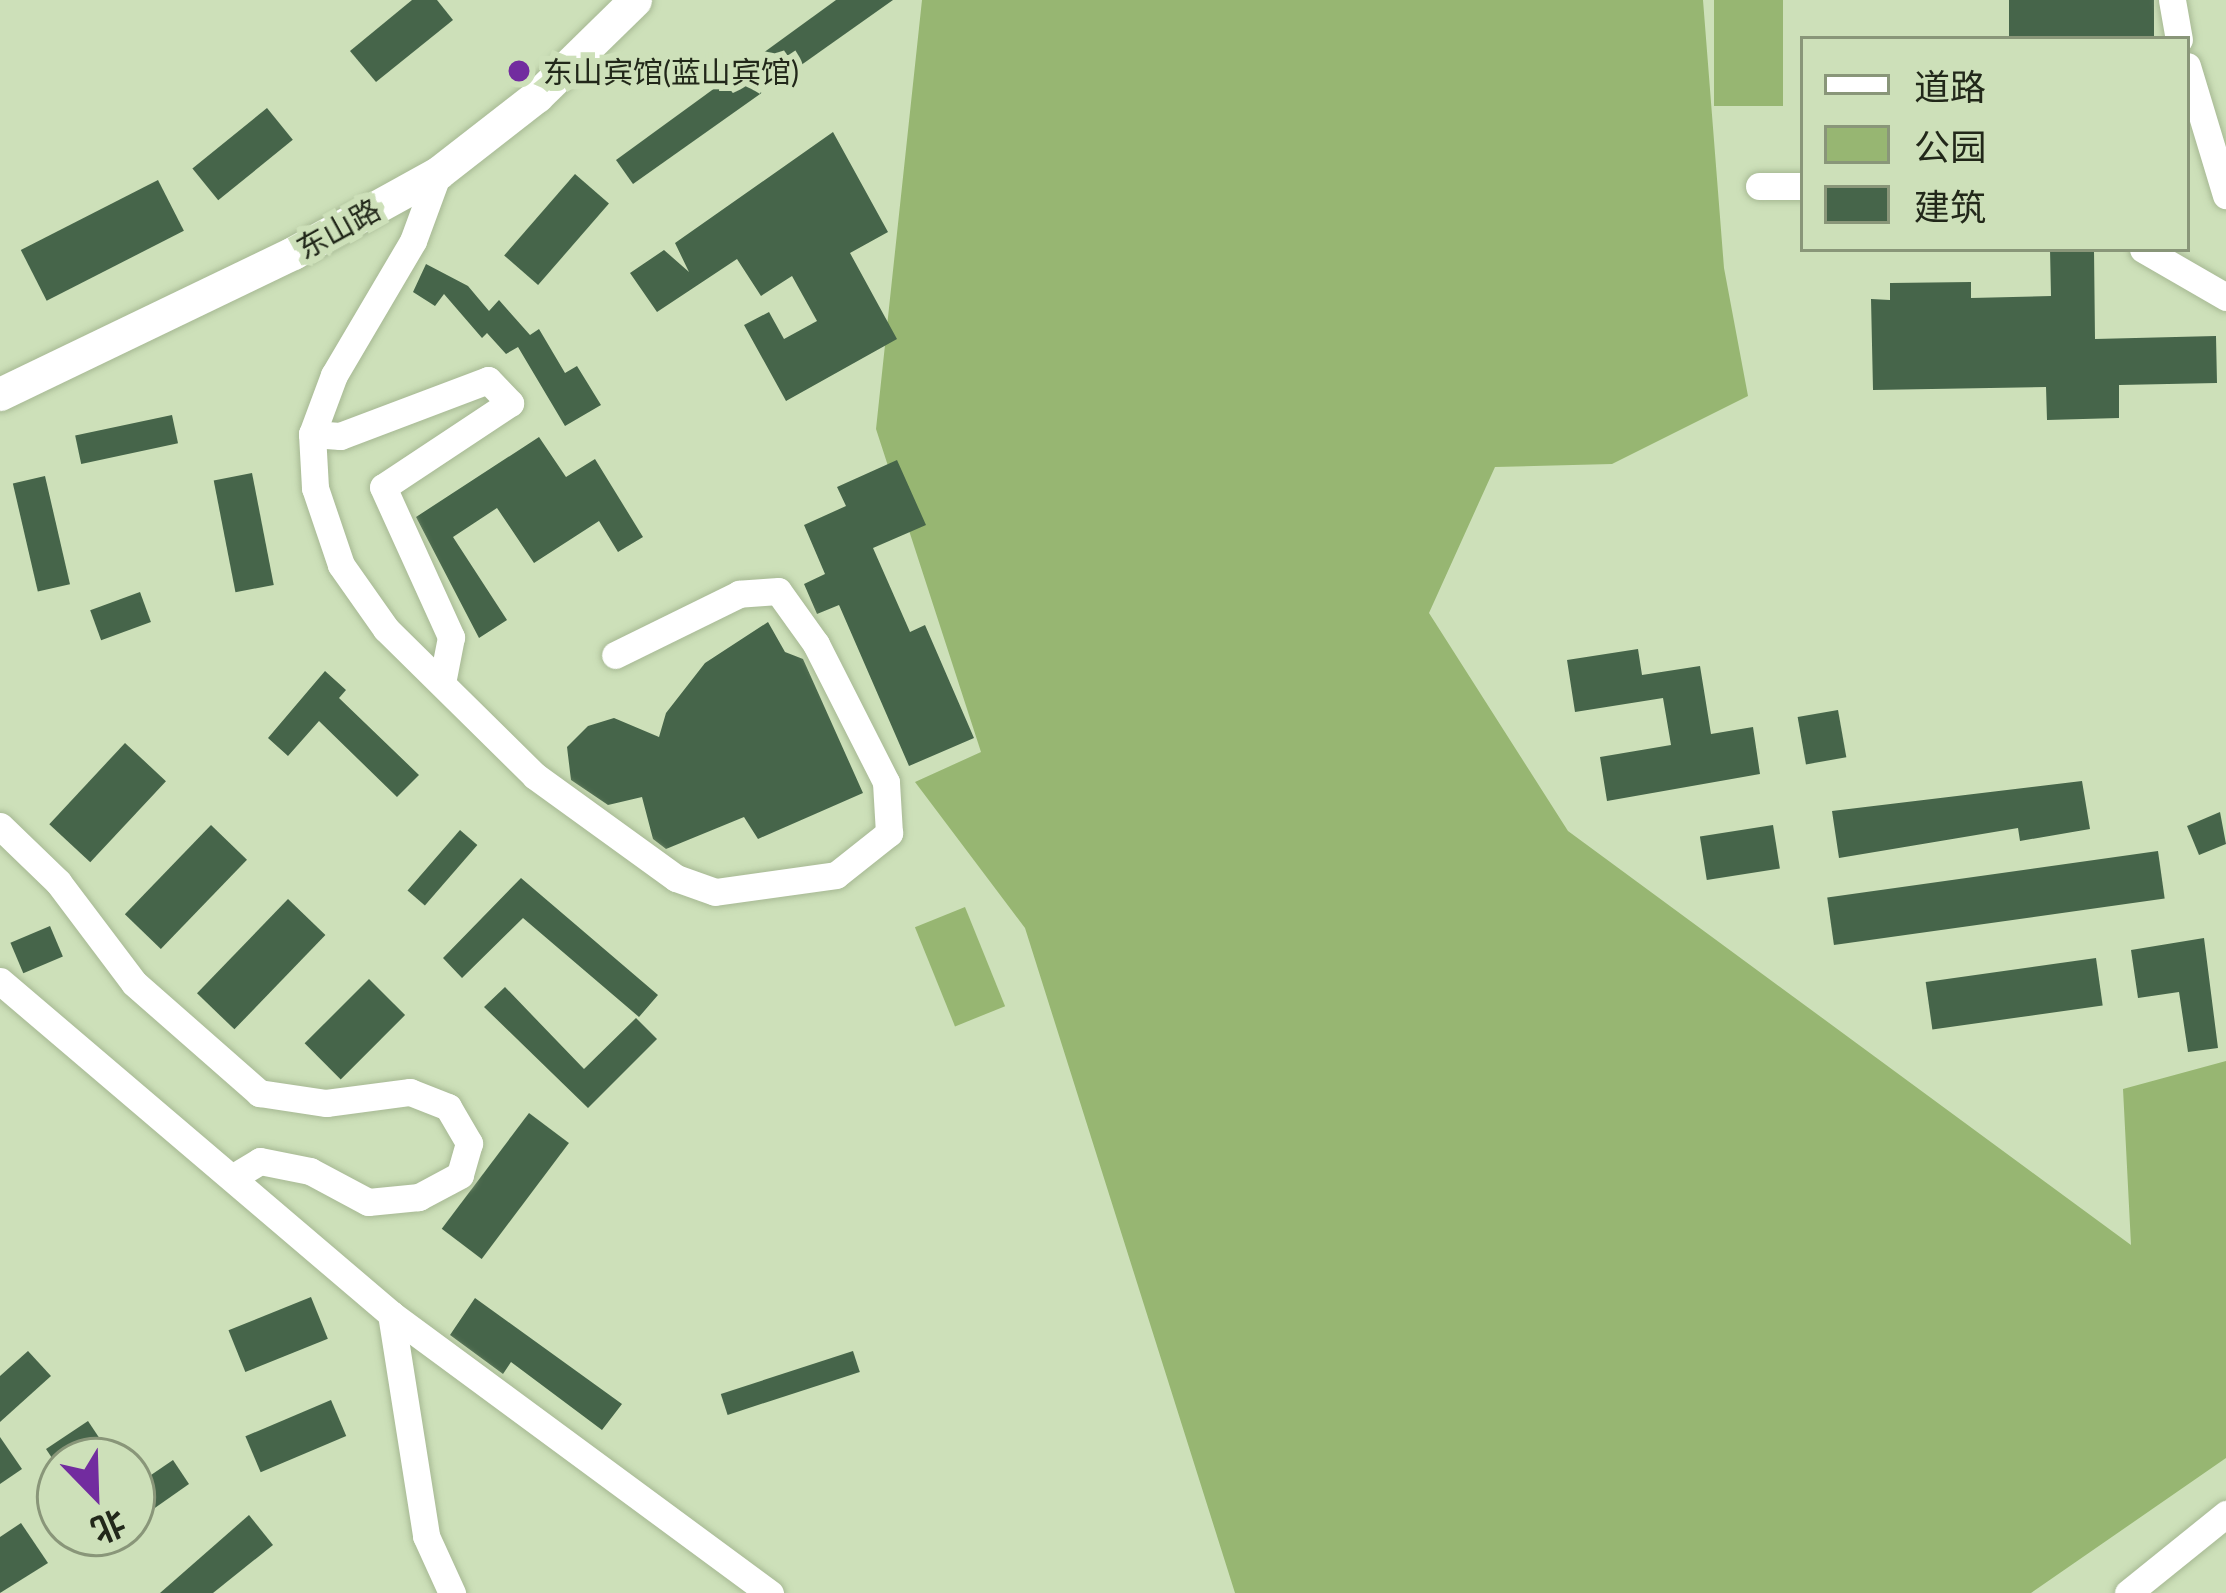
<!DOCTYPE html>
<meta charset="utf-8">
<style>
body{margin:0}
#map{position:relative;width:2226px;height:1593px;overflow:hidden;background:#cde0b9;font-family:Lato,"Noto Sans SC",sans-serif}
div>[style]{position:absolute}
.green>*{inset:0;background:#97b672;transform-origin:0 0}
.building>*{inset:0;background:#46654a;transform-origin:0 0}
.roads{filter:drop-shadow(0 0 3px #a6b893) drop-shadow(0 0 3px #a6b893)}
.minor>*{height:27px;margin:-13.5px;padding:0 13.5px;transform-origin:13.5px;border-radius:13.5px;background:#fff}
.major>*{height:33px;margin:-16.5px;padding:0 16.5px;transform-origin:16.5px;border-radius:16.5px;background:#fff}
.dots>*{width:33px;height:33px;translate:-50% -50%;box-sizing:border-box;border:6px solid #cde0b9;border-radius:50%}
span{translate:-50% -50%;white-space:nowrap;text-align:center;line-height:1.15;-webkit-text-stroke:12px #cde0b9;paint-order:stroke}
.poi-label{font-size:30px;color:#22281a}
.left{translate:0 -50%;text-align:left}
.street-label{font-size:30px;color:#22281a}
.legend{position:absolute;left:1800px;top:36px;width:390px;height:216px;box-sizing:border-box;background:#cde0b9;border:3px solid #899679;margin:0;padding:15px 21px;list-style:none;font-size:36px;color:#22281a}
.legend li{display:flex;align-items:center;gap:24px;height:60px}
.legend b{width:60px;border:3px solid #899679}
.north{position:absolute;left:36px;top:1437px;width:120px;height:120px;box-sizing:border-box;background:#cde0b9;border:3px solid #899679;border-radius:50%;rotate:157deg;font-size:33px;font-weight:700;line-height:48px;text-align:center;color:#22281a}
.north::after{content:'';display:block;margin:auto;width:42px;height:54px;background:#722c9f;clip-path:polygon(50% 0,100% 100%,50% 72%,0 100%)}
</style>
<div id="map">
<div class="green">
<div style="clip-path:polygon(922px 0,1703px 0,1724px 268px,1748px 396px,1612px 464px,1495px 467px,1429px 613px,1568px 831px,2131px 1245px,2123px 1089px,2226px 1061px,2226px 1458px,2031px 1593px,1235px 1593px,1025px 928px,915px 782px,981px 752px,876px 429px)"></div>
<div style="left:1714px;top:0;width:69px;height:106px"></div>
<div style="left:965px;top:907px;width:107px;height:54px;rotate:68deg"></div>
</div>
<div class="building">
<div style="clip-path:polygon(412px 0,437px 0,453px 20px,376px 82px,350px 51px)"></div>
<div style="clip-path:polygon(836px 0,893px 0,633px 184px,616px 160px)"></div>
<div style="left:2009px;top:0;width:145px;height:39px"></div>
<div style="left:267px;top:108px;width:41px;height:96px;rotate:51deg"></div>
<div style="clip-path:polygon(833px 132px,888px 232px,850px 253px,897px 339px,786px 401px,744px 325px,769px 312px,784px 339px,817px 321px,792px 276px,761px 296px,737px 259px,657px 312px,630px 273px,664px 250px,689px 272px,675px 243px)"></div>
<div style="left:575px;top:174px;width:45px;height:108px;rotate:41deg"></div>
<div style="left:158px;top:180px;width:57px;height:154px;rotate:63deg"></div>
<div style="clip-path:polygon(2050px 249px,2094px 249px,2095px 339px,2216px 336px,2217px 383px,2119px 385px,2119px 418px,2047px 420px,2046px 387px,1873px 390px,1871px 299px,1890px 300px,1890px 283px,1971px 282px,1971px 298px,2051px 296px)"></div>
<div style="clip-path:polygon(426px 264px,468px 286px,489px 311px,499px 300px,530px 335px,539px 329px,565px 373px,577px 366px,601px 405px,565px 426px,518px 347px,506px 354px,487px 333px,482px 338px,444px 294px,435px 306px,413px 292px)"></div>
<div style="left:172px;top:415px;width:29px;height:99px;rotate:78deg"></div>
<div style="clip-path:polygon(539px 437px,566px 477px,595px 459px,643px 537px,618px 552px,599px 521px,534px 563px,497px 508px,453px 537px,507px 620px,479px 638px,416px 517px)"></div>
<div style="clip-path:polygon(897px 460px,926px 525px,873px 548px,910px 632px,925px 625px,974px 738px,909px 766px,839px 605px,817px 614px,804px 584px,825px 574px,804px 525px,846px 506px,837px 487px)"></div>
<div style="left:252px;top:473px;width:114px;height:39px;rotate:79deg"></div>
<div style="left:45px;top:476px;width:111px;height:33px;rotate:77deg"></div>
<div style="left:140px;top:592px;width:32px;height:53px;rotate:70deg"></div>
<div style="clip-path:polygon(768px 622px,785px 652px,803px 659px,863px 793px,758px 839px,744px 817px,666px 849px,653px 839px,642px 797px,608px 805px,571px 780px,567px 747px,588px 726px,614px 718px,659px 737px,666px 713px,705px 663px)"></div>
<div style="clip-path:polygon(1638px 649px,1642px 675px,1700px 666px,1711px 734px,1753px 727px,1760px 774px,1607px 801px,1600px 757px,1671px 745px,1663px 698px,1575px 712px,1567px 660px)"></div>
<div style="clip-path:polygon(325px 671px,346px 690px,339px 698px,419px 775px,397px 797px,319px 721px,288px 756px,268px 738px)"></div>
<div style="left:1838px;top:710px;width:48px;height:41px;rotate:80deg"></div>
<div style="left:125px;top:743px;width:56px;height:111px;rotate:43deg"></div>
<div style="clip-path:polygon(2082px 781px,2090px 829px,2020px 841px,2018px 828px,1839px 858px,1832px 811px)"></div>
<div style="clip-path:polygon(2220px 812px,2226px 844px,2199px 855px,2187px 826px)"></div>
<div style="left:211px;top:825px;width:50px;height:124px;rotate:44deg"></div>
<div style="left:1773px;top:825px;width:44px;height:74px;rotate:81deg"></div>
<div style="left:460px;top:830px;width:23px;height:80px;rotate:41deg"></div>
<div style="left:2158px;top:851px;width:48px;height:334px;rotate:82deg"></div>
<div style="clip-path:polygon(521px 878px,658px 995px,639px 1017px,523px 918px,462px 978px,443px 958px)"></div>
<div style="left:288px;top:899px;width:52px;height:131px;rotate:44deg"></div>
<div style="left:50px;top:926px;width:33px;height:43px;rotate:67deg"></div>
<div style="clip-path:polygon(2204px 938px,2218px 1048px,2188px 1052px,2179px 992px,2138px 998px,2131px 950px)"></div>
<div style="left:2096px;top:958px;width:48px;height:172px;rotate:82deg"></div>
<div style="left:369px;top:979px;width:51px;height:91px;rotate:45deg"></div>
<div style="clip-path:polygon(505px 987px,584px 1069px,636px 1018px,657px 1039px,588px 1108px,484px 1007px)"></div>
<div style="left:529px;top:1113px;width:50px;height:145px;rotate:37deg"></div>
<div style="left:311px;top:1297px;width:45px;height:89px;rotate:68deg"></div>
<div style="clip-path:polygon(475px 1298px,622px 1404px,602px 1430px,511px 1362px,503px 1374px,450px 1335px)"></div>
<div style="clip-path:polygon(28px 1351px,51px 1376px,0 1422px,0 1376px)"></div>
<div style="left:853px;top:1351px;width:22px;height:139px;rotate:72deg"></div>
<div style="left:331px;top:1400px;width:39px;height:93px;rotate:67deg"></div>
<div style="clip-path:polygon(88px 1421px,106px 1448px,86px 1461px,54px 1461px,46px 1449px)"></div>
<div style="clip-path:polygon(0 1437px,22px 1469px,0 1484px)"></div>
<div style="clip-path:polygon(173px 1460px,189px 1484px,132px 1524px,132px 1488px)"></div>
<div style="clip-path:polygon(249px 1515px,273px 1545px,213px 1593px,160px 1593px)"></div>
<div style="clip-path:polygon(21px 1523px,48px 1563px,0 1593px,0 1537px)"></div>
</div>
<div class="roads">
<div class="minor">
<div style="left:2172px;top:0;width:40px;rotate:80deg"></div>
<div style="left:2187px;top:66px;width:135px;rotate:73.2deg"></div>
<div style="left:438px;top:173px;width:72px;rotate:110.2deg"></div>
<div style="left:413px;top:241px;width:156px;rotate:120.5deg"></div>
<div style="left:334px;top:375px;width:63px;rotate:110.4deg"></div>
<div style="left:312px;top:434px;width:54px;rotate:86.8deg"></div>
<div style="left:315px;top:488px;width:81px;rotate:71.3deg"></div>
<div style="left:341px;top:565px;width:78px;rotate:54.9deg"></div>
<div style="left:386px;top:629px;width:209px;rotate:44.6deg"></div>
<div style="left:535px;top:776px;width:174px;rotate:35.9deg"></div>
<div style="left:676px;top:878px;width:41px;rotate:19.7deg"></div>
<div style="left:715px;top:892px;width:122px;rotate:-8deg"></div>
<div style="left:836px;top:875px;width:68px;rotate:-38.4deg"></div>
<div style="left:889px;top:833px;width:51px;rotate:-93.4deg"></div>
<div style="left:886px;top:782px;width:155px;rotate:-116.9deg"></div>
<div style="left:816px;top:644px;width:65px;rotate:-125.6deg"></div>
<div style="left:778px;top:591px;width:39px;rotate:176deg"></div>
<div style="left:739px;top:594px;width:138px;rotate:153.8deg"></div>
<div style="left:1759px;top:186px;width:44px"></div>
<div style="left:2143px;top:249px;width:96px;rotate:30deg"></div>
<div style="left:312px;top:434px;width:28px;rotate:4deg"></div>
<div style="left:340px;top:436px;width:158px;rotate:-20.7deg"></div>
<div style="left:488px;top:380px;width:32px;rotate:46deg"></div>
<div style="left:510px;top:403px;width:152px;rotate:146.5deg"></div>
<div style="left:383px;top:487px;width:165px;rotate:65.6deg"></div>
<div style="left:451px;top:637px;width:42px;rotate:101deg"></div>
<div style="left:0;top:826px;width:81px;rotate:44deg"></div>
<div style="left:58px;top:882px;width:126px;rotate:53deg"></div>
<div style="left:134px;top:983px;width:167px;rotate:41.3deg"></div>
<div style="left:259px;top:1093px;width:68px;rotate:8.5deg"></div>
<div style="left:326px;top:1103px;width:85px;rotate:-7.5deg"></div>
<div style="left:410px;top:1092px;width:41px;rotate:21.5deg"></div>
<div style="left:448px;top:1107px;width:42px;rotate:59.7deg"></div>
<div style="left:469px;top:1143px;width:33px;rotate:106deg"></div>
<div style="left:460px;top:1175px;width:47px;rotate:151.8deg"></div>
<div style="left:419px;top:1197px;width:51px;rotate:174.4deg"></div>
<div style="left:368px;top:1202px;width:66px;rotate:-151.9deg"></div>
<div style="left:310px;top:1171px;width:51px;rotate:-168.7deg"></div>
<div style="left:260px;top:1161px;width:31px;rotate:149deg"></div>
<div style="left:0;top:981px;width:514px;rotate:40.42deg"></div>
<div style="left:391px;top:1314px;width:471px;rotate:36.4deg"></div>
<div style="left:391px;top:1314px;width:225px;rotate:81deg"></div>
<div style="left:426px;top:1536px;width:63px;rotate:65.5deg"></div>
<div style="left:2128px;top:1593px;width:126px;rotate:-38.9deg"></div>
</div>
<div class="major">
<div style="left:0;top:394px;width:325px;rotate:-25.7deg"></div>
<div style="left:293px;top:253px;width:166px;rotate:-28.9deg"></div>
<div style="left:438px;top:173px;width:125px;rotate:-37.9deg"></div>
<div style="left:537px;top:96px;width:137px;rotate:-44.4deg"></div>
</div>
</div>
<div class="dots">
<div style="left:519px;top:71px;background:#722c9f"></div>
</div>
<div class="poi-label">
<span class="left" style="left:543px;top:71px">东山宾馆(蓝山宾馆)</span>
</div>
<div class="street-label">
<span style="left:338px;top:228px;rotate:-29deg">东山路</span>
</div>
<ul class="legend">
<li><b style="height:15px;background:#fff"></b>道路</li>
<li><b style="height:33px;background:#97b672"></b>公园</li>
<li><b style="height:33px;background:#46654a"></b>建筑</li>
</ul>
<div class="north">北</div>
</div>
